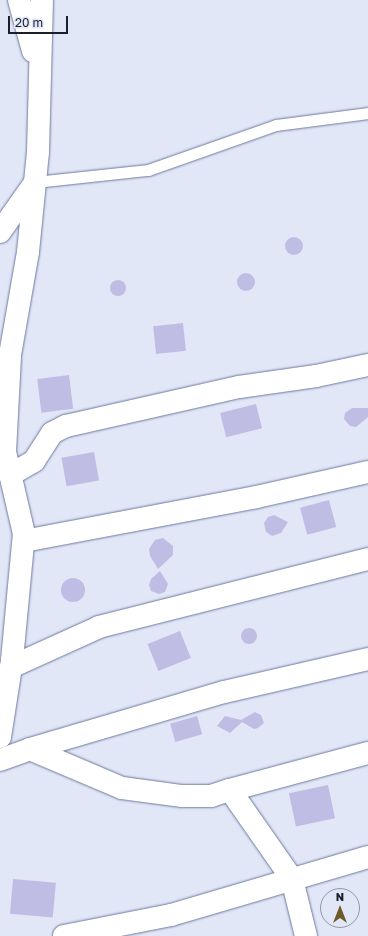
<!DOCTYPE html>
<style>
body{margin:0}
#map{position:relative;width:368px;height:936px;overflow:hidden;background:#e1e7f7;font-family:"Golos Text",sans-serif}
div>[style]{position:absolute}
.building>*{inset:0;background:#c0bde5;transform-origin:0 0}
.round{border-radius:50%}
.roads{filter:drop-shadow(0 0 1px #6c799d) drop-shadow(0 0 1px #6c799d)}
.service>*{height:11px;margin:-5.5px;padding:0 5.5px;transform-origin:5.5px;border-radius:5.5px;background:#fff}
.minor>*{height:22px;margin:-11px;padding:0 11px;transform-origin:11px;border-radius:11px;background:#fff}
span{translate:-50% -50%;white-space:nowrap;text-align:center;line-height:1.15;-webkit-text-stroke:4px #e1e7f7;paint-order:stroke}
.north{position:absolute;left:320px;top:888px;width:40px;height:40px;box-sizing:border-box;background:#e1e7f7;border:1px solid #9197a6;border-radius:50%;rotate:0deg;font-size:11px;font-weight:700;line-height:16px;text-align:center;color:#191f2d}
.north::after{content:'';display:block;margin:auto;width:14px;height:18px;background:#6d5a28;clip-path:polygon(50% 0,100% 100%,50% 72%,0 100%)}
.scale{position:absolute;left:8px;top:16px;width:60px;height:18px;box-sizing:border-box;border:2px solid #191f2d;border-top:0;padding-left:5px;font-size:12px;line-height:14px;white-space:nowrap;color:#191f2d;-webkit-text-stroke:3px #e1e7f7;paint-order:stroke}
</style>
<div id="map">
<div class="building">
<div class="round" style="left:285px;top:237px;width:18px;height:18px"></div>
<div class="round" style="left:237px;top:273px;width:18px;height:18px"></div>
<div class="round" style="left:110px;top:280px;width:16px;height:16px"></div>
<div style="left:183px;top:323px;width:28px;height:30px;rotate:84deg"></div>
<div style="left:69px;top:375px;width:34px;height:32px;rotate:83deg"></div>
<div style="left:256px;top:404px;width:25px;height:37px;rotate:76deg"></div>
<div style="clip-path:polygon(352px 408px,368px 408px,368px 417px,356px 427px,350px 426px,344px 419px,345px 413px)"></div>
<div style="left:94px;top:452px;width:29px;height:33px;rotate:80deg"></div>
<div style="left:329px;top:500px;width:28px;height:30px;rotate:75deg"></div>
<div style="clip-path:polygon(274px 515px,288px 522px,281px 533px,272px 536px,266px 532px,264px 523px,268px 517px)"></div>
<div style="clip-path:polygon(163px 538px,173px 546px,173px 555px,158px 569px,150px 556px,149px 549px,155px 540px)"></div>
<div style="clip-path:polygon(160px 571px,168px 584px,165px 592px,159px 594px,151px 591px,149px 585px,151px 579px)"></div>
<div class="round" style="left:61px;top:578px;width:24px;height:24px"></div>
<div class="round" style="left:241px;top:628px;width:16px;height:16px"></div>
<div style="left:180px;top:631px;width:29px;height:35px;rotate:68deg"></div>
<div style="clip-path:polygon(255px 712px,261px 715px,264px 723px,258px 728px,254px 729px,242px 722px,230px 733px,217px 726px,225px 716px,241px 720px)"></div>
<div style="left:197px;top:716px;width:19px;height:28px;rotate:74deg"></div>
<div style="left:328px;top:785px;width:34px;height:40px;rotate:78deg"></div>
<div style="left:13px;top:879px;width:43px;height:35px;rotate:5deg"></div>
</div>
<div class="roads">
<div class="service">
<div style="left:35px;top:182px;width:114px;rotate:-6.1deg"></div>
<div style="left:148px;top:170px;width:136px;rotate:-19.4deg"></div>
<div style="left:276px;top:125px;width:93px;rotate:-7.4deg"></div>
</div>
<div class="minor">
<div style="left:19px;top:0;width:53px;rotate:74.6deg"></div>
<div style="left:0;top:232px;width:59px;rotate:-54.7deg"></div>
<div style="left:10px;top:475px;width:28px;rotate:-30deg"></div>
<div style="left:34px;top:461px;width:33px;rotate:-57deg"></div>
<div style="left:52px;top:433px;width:16px;rotate:-27deg"></div>
<div style="left:66px;top:426px;width:177px;rotate:-12.7deg"></div>
<div style="left:239px;top:387px;width:78px;rotate:-8.1deg"></div>
<div style="left:316px;top:376px;width:53px;rotate:-11.9deg"></div>
<div style="left:24px;top:541px;width:236px;rotate:-10.7deg"></div>
<div style="left:256px;top:497px;width:115px;rotate:-12.6deg"></div>
<div style="left:11px;top:667px;width:97px;rotate:-24.4deg"></div>
<div style="left:99px;top:627px;width:277px;rotate:-14.2deg"></div>
<div style="left:0;top:737px;width:78px;rotate:-81.1deg"></div>
<div style="left:12px;top:660px;width:127px;rotate:-84.6deg"></div>
<div style="left:24px;top:534px;width:84px;rotate:-103deg"></div>
<div style="left:5px;top:452px;width:97px;rotate:-87deg"></div>
<div style="left:10px;top:355px;width:105px;rotate:-80.1deg"></div>
<div style="left:28px;top:252px;width:100px;rotate:-84.3deg"></div>
<div style="left:38px;top:152px;width:152px;rotate:-88.5deg"></div>
<div style="left:30px;top:749px;width:202px;rotate:-16.4deg"></div>
<div style="left:224px;top:692px;width:148px;rotate:-12.9deg"></div>
<div style="left:0;top:760px;width:32px;rotate:-20deg"></div>
<div style="left:30px;top:749px;width:100px;rotate:23deg"></div>
<div style="left:122px;top:788px;width:61px;rotate:7.6deg"></div>
<div style="left:182px;top:796px;width:29px"></div>
<div style="left:211px;top:796px;width:20px;rotate:-18deg"></div>
<div style="left:230px;top:790px;width:108px;rotate:55.1deg"></div>
<div style="left:292px;top:879px;width:59px;rotate:76.2deg"></div>
<div style="left:230px;top:790px;width:143px;rotate:-15deg"></div>
<div style="left:64px;top:936px;width:109px;rotate:-11.1deg"></div>
<div style="left:171px;top:915px;width:205px;rotate:-16.4deg"></div>
</div>
</div>
<div class="north">N</div>
<div class="scale">20 m</div>
</div>
